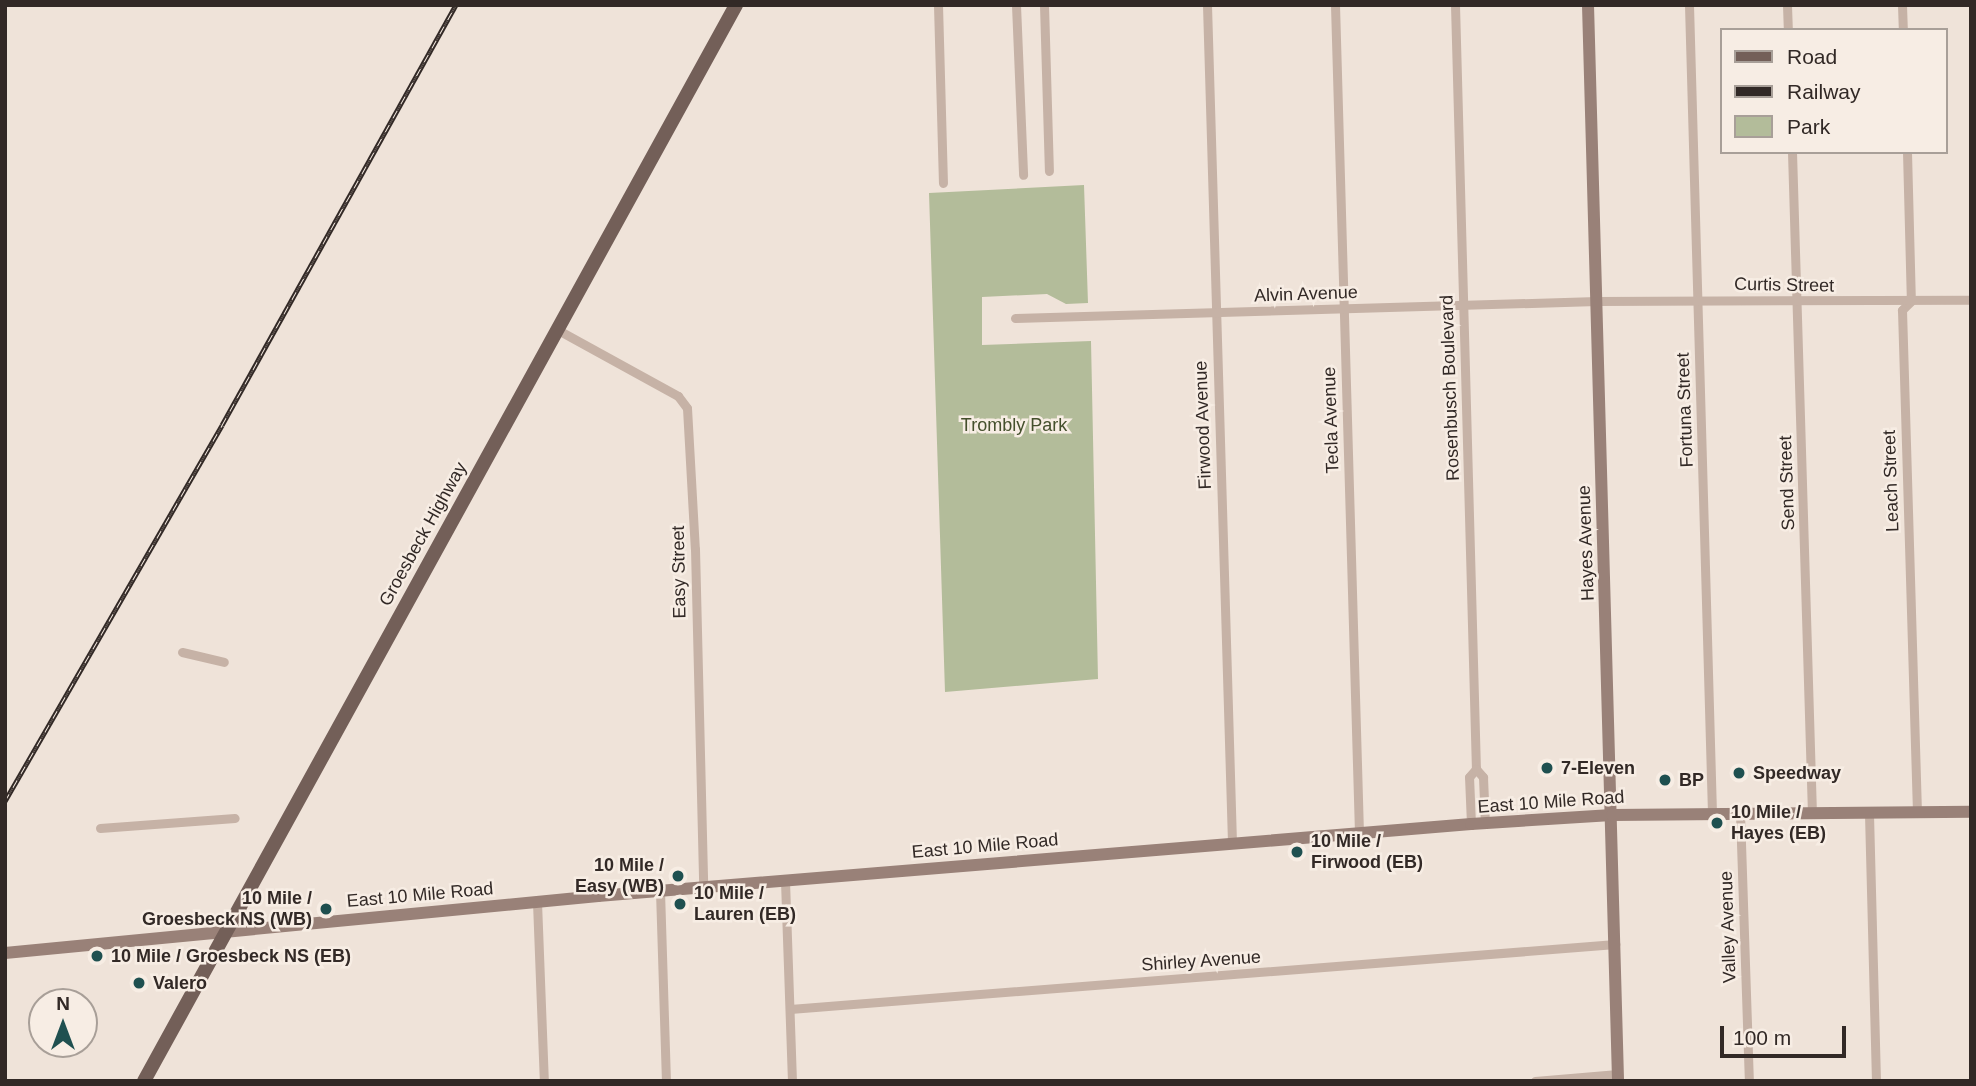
<!DOCTYPE html>
<style>
body{margin:0}
#map{position:relative;width:1976px;height:1086px;overflow:hidden;background:#efe3d9;font-family:Arial,sans-serif}
div>[style]{position:absolute}
.green>*{inset:0;background:#b3bc9a}
.street>*{height:9px;margin:-4.5px;padding:0 4.5px;transform-origin:4.5px;border-radius:4.5px;background:#c6b2a6}
.secondary>*{height:12px;margin:-6px;padding:0 6px;transform-origin:6px;border-radius:6px;background:#998178}
.primary>*{height:14px;margin:-7px;padding:0 7px;transform-origin:7px;border-radius:7px;background:#735f58}
.rail>*{height:5px;margin-top:-2.5px;transform-origin:0;background:repeating-linear-gradient(90deg,#f7ede4 0 8px,#322926 0 16px);box-sizing:border-box;border-block:2px solid #322926}
.dots>*{width:19px;height:19px;translate:-50% -50%;box-sizing:border-box;border:4px solid #f7ede4;border-radius:50%}
span{translate:-50% -50%;white-space:nowrap;text-align:center;line-height:1.15;-webkit-text-stroke:5px #f7ede4;paint-order:stroke}
.street-label{font-size:18px;color:#322926}
.park-label{font-size:18px;color:#444f2c}
.poi-label{font-size:18px;color:#322926;font-weight:700}
.left{translate:0 -50%;text-align:left}
.right{translate:-100% -50%;text-align:right}
.frame{position:absolute;inset:0;border:7px solid #322926;pointer-events:none}
.legend{position:absolute;left:1720px;top:28px;width:228px;height:126px;box-sizing:border-box;background:#f7ede4;border:2px solid #a89f98;margin:0;padding:9px 12px;list-style:none;font-size:21px;color:#322926}
.legend li{display:flex;align-items:center;gap:14px;height:35px}
.legend b{width:35px;border:2px solid #a89f98}
.north{position:absolute;left:28px;top:988px;width:70px;height:70px;box-sizing:border-box;background:#f7ede4;border:2px solid #a89f98;border-radius:50%;rotate:0deg;font-size:19px;font-weight:700;line-height:28px;text-align:center;color:#322926}
.north::after{content:'';display:block;margin:auto;width:24px;height:32px;background:#1f5050;clip-path:polygon(50% 0,100% 100%,50% 72%,0 100%)}
.scale{position:absolute;left:1720px;top:1026px;width:126px;height:32px;box-sizing:border-box;border:4px solid #322926;border-top:0;padding-left:9px;font-size:21px;line-height:24px;white-space:nowrap;color:#322926;-webkit-text-stroke:5px #f7ede4;paint-order:stroke}
</style>
<div id="map">
<div class="green">
<div style="clip-path:polygon(1084px 185px,1088px 303px,1066px 304px,1047px 294px,982px 297px,982px 345px,1091px 341px,1098px 679px,945px 692px,929px 193px)"></div>
</div>
<div class="street">
<div style="left:938px;top:5px;width:178px;rotate:88.4deg"></div>
<div style="left:1016px;top:5px;width:170px;rotate:87.6deg"></div>
<div style="left:1044px;top:5px;width:166px;rotate:88.3deg"></div>
<div style="left:1207px;top:5px;width:838px;rotate:88.29deg"></div>
<div style="left:1335px;top:5px;width:828px;rotate:88.34deg"></div>
<div style="left:1455px;top:5px;width:764px;rotate:88.43deg"></div>
<div style="left:1689px;top:5px;width:809px;rotate:88.37deg"></div>
<div style="left:1787px;top:5px;width:25px;rotate:88deg"></div>
<div style="left:1902px;top:5px;width:25px;rotate:88deg"></div>
<div style="left:1792px;top:152px;width:661px;rotate:88.27deg"></div>
<div style="left:1907px;top:152px;width:149px;rotate:88.5deg"></div>
<div style="left:1911px;top:301px;width:13px;rotate:135deg"></div>
<div style="left:1902px;top:310px;width:503px;rotate:88.29deg"></div>
<div style="left:1015px;top:318px;width:582px;rotate:-1.67deg"></div>
<div style="left:1597px;top:301px;width:374px;rotate:-0.2deg"></div>
<div style="left:558px;top:330px;width:137px;rotate:28.8deg"></div>
<div style="left:678px;top:396px;width:15px;rotate:53deg"></div>
<div style="left:687px;top:408px;width:141px;rotate:86.8deg"></div>
<div style="left:695px;top:549px;width:338px;rotate:88.6deg"></div>
<div style="left:182px;top:652px;width:43px;rotate:13.4deg"></div>
<div style="left:1740px;top:813px;width:268px;rotate:88.1deg"></div>
<div style="left:1869px;top:814px;width:267px;rotate:88.5deg"></div>
<div style="left:1471px;top:824px;width:47px;rotate:-92.4deg"></div>
<div style="left:1469px;top:777px;width:11px;rotate:-49deg"></div>
<div style="left:1476px;top:769px;width:11px;rotate:49deg"></div>
<div style="left:1483px;top:777px;width:47px;rotate:87.6deg"></div>
<div style="left:100px;top:828px;width:135px;rotate:-4.2deg"></div>
<div style="left:785px;top:881px;width:200px;rotate:88deg"></div>
<div style="left:660px;top:891px;width:190px;rotate:88.2deg"></div>
<div style="left:537px;top:902px;width:179px;rotate:87.8deg"></div>
<div style="left:790px;top:1009px;width:828px;rotate:-4.5deg"></div>
<div style="left:1535px;top:1081px;width:83px;rotate:-4.8deg"></div>
</div>
<div class="secondary">
<div style="left:1588px;top:5px;width:1076px;rotate:88.4deg"></div>
<div style="left:5px;top:953px;width:596px;rotate:-5.49deg"></div>
<div style="left:598px;top:896px;width:876px;rotate:-4.71deg"></div>
<div style="left:1471px;top:824px;width:141px;rotate:-3.7deg"></div>
<div style="left:1612px;top:815px;width:359px;rotate:-0.5deg"></div>
</div>
<div class="primary">
<div style="left:144px;top:1081px;width:1228px;rotate:-61.18deg"></div>
</div>
<div class="rail">
<div style="left:5px;top:801px;width:434px;rotate:-60deg"></div>
<div style="left:222px;top:425px;width:481px;rotate:-60.9deg"></div>
</div>
<div class="dots">
<div style="left:1547px;top:768px;background:#1f5050"></div>
<div style="left:1739px;top:773px;background:#1f5050"></div>
<div style="left:1665px;top:780px;background:#1f5050"></div>
<div style="left:1717px;top:823px;background:#1f5050"></div>
<div style="left:1297px;top:852px;background:#1f5050"></div>
<div style="left:678px;top:876px;background:#1f5050"></div>
<div style="left:680px;top:904px;background:#1f5050"></div>
<div style="left:326px;top:909px;background:#1f5050"></div>
<div style="left:97px;top:956px;background:#1f5050"></div>
<div style="left:139px;top:983px;background:#1f5050"></div>
</div>
<div class="street-label">
<span style="left:1784px;top:285px;rotate:1deg">Curtis Street</span>
<span style="left:1306px;top:294px;rotate:-2deg">Alvin Avenue</span>
<span style="left:1450px;top:388px;rotate:-92deg">Rosenbusch Boulevard</span>
<span style="left:1685px;top:410px;rotate:-92deg">Fortuna Street</span>
<span style="left:1331px;top:420px;rotate:-92deg">Tecla Avenue</span>
<span style="left:1203px;top:425px;rotate:-92deg">Firwood Avenue</span>
<span style="left:1891px;top:481px;rotate:-92deg">Leach Street</span>
<span style="left:1787px;top:483px;rotate:-92deg">Send Street</span>
<span style="left:423px;top:534px;rotate:-61deg">Groesbeck Highway</span>
<span style="left:1586px;top:543px;rotate:-92deg">Hayes Avenue</span>
<span style="left:679px;top:572px;rotate:-91deg">Easy Street</span>
<span style="left:1551px;top:802px;rotate:-4deg">East 10 Mile Road</span>
<span style="left:985px;top:846px;rotate:-5deg">East 10 Mile Road</span>
<span style="left:420px;top:895px;rotate:-5deg">East 10 Mile Road</span>
<span style="left:1728px;top:927px;rotate:-92deg">Valley Avenue</span>
<span style="left:1201px;top:961px;rotate:-4deg">Shirley Avenue</span>
</div>
<div class="park-label">
<span style="left:1014px;top:425px">Trombly Park</span>
</div>
<div class="poi-label">
<span class="left" style="left:1561px;top:768px">7-Eleven</span>
<span class="left" style="left:1753px;top:773px">Speedway</span>
<span class="left" style="left:1679px;top:780px">BP</span>
<span class="left" style="left:1731px;top:823px">10 Mile /<br>Hayes (EB)</span>
<span class="left" style="left:1311px;top:852px">10 Mile /<br>Firwood (EB)</span>
<span class="right" style="left:664px;top:876px">10 Mile /<br>Easy (WB)</span>
<span class="left" style="left:694px;top:904px">10 Mile /<br>Lauren (EB)</span>
<span class="right" style="left:312px;top:909px">10 Mile /<br>Groesbeck NS (WB)</span>
<span class="left" style="left:111px;top:956px">10 Mile / Groesbeck NS (EB)</span>
<span class="left" style="left:153px;top:983px">Valero</span>
</div>
<div class="frame"></div>
<ul class="legend">
<li><b style="height:9px;background:#735f58"></b>Road</li>
<li><b style="height:9px;background:#322926"></b>Railway</li>
<li><b style="height:19px;background:#b3bc9a"></b>Park</li>
</ul>
<div class="north">N</div>
<div class="scale">100 m</div>
</div>
